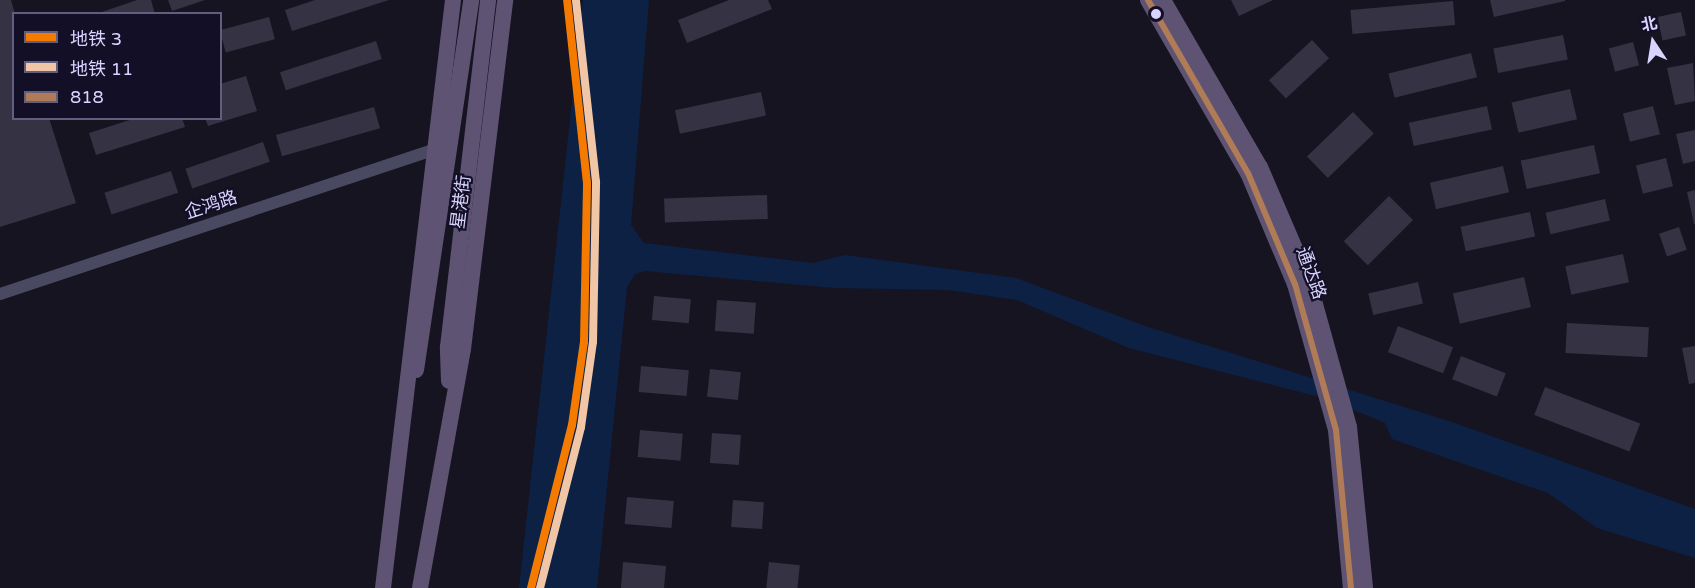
<!DOCTYPE html>
<meta charset="utf-8">
<style>
body{margin:0}
#map{position:relative;width:1695px;height:588px;overflow:hidden;background:#161421;font-family:"Varela Round","Noto Sans SC",sans-serif}
div>[style]{position:absolute}
.water>*{inset:0;background:#0d2144}
.building>*{inset:0;background:#343243;transform-origin:0 0}
.minor>*{height:12px;margin:-6px;padding:0 6px;transform-origin:6px;border-radius:6px;background:#4a4962}
.major>*{height:16px;margin:-8px;padding:0 8px;transform-origin:8px;border-radius:8px;background:#5e5373}
.bus-1>*{height:6px;margin:-3px;padding:0 3px;transform-origin:3px;border-radius:3px;background:#b07c57}
.metro-1>*{height:8px;margin:-4px;padding:0 4px;transform-origin:4px;border-radius:4px;background:#f57b00}
.metro-2>*{height:8px;margin:-4px;padding:0 4px;transform-origin:4px;border-radius:4px;background:#f1c6a6}
.dots>*{width:16px;height:16px;translate:-50% -50%;box-sizing:border-box;border:3px solid #130f26;border-radius:50%}
span{translate:-50% -50%;white-space:nowrap;text-align:center;line-height:1.15;-webkit-text-stroke:4.5px #130f26;paint-order:stroke}
.street-label{font-size:18px;color:#d9d4ff}
.legend{position:absolute;left:12px;top:12px;width:210px;height:108px;box-sizing:border-box;background:#130f26;border:2px solid #625e7d;margin:0;padding:8px 10px;list-style:none;font-size:18px;color:#d9d4ff}
.legend li{display:flex;align-items:center;gap:12px;height:30px}
.legend b{width:30px;border:2px solid #625e7d}
.north{position:absolute;left:1623px;top:12px;width:60px;height:60px;-webkit-text-stroke:4px #130f26;paint-order:stroke;rotate:348deg;font-size:16px;font-weight:700;line-height:24px;text-align:center;color:#d9d4ff}
.north::after{content:'';display:block;margin:auto;width:21px;height:27px;background:#d9d4ff;clip-path:polygon(50% 0,100% 100%,50% 72%,0 100%)}
</style>
<div id="map">
<div class="water">
<div style="clip-path:polygon(583px 0,649px 0,631px 225px,644px 243px,813px 263px,845px 255px,1016px 278px,1145px 326px,1452px 422px,1695px 509px,1695px 558px,1597px 528px,1548px 493px,1392px 439px,1385px 423px,1327px 399px,1129px 348px,1017px 300px,948px 290px,835px 288px,645px 271px,635px 274px,627px 287px,597px 588px,519px 588px)"></div>
</div>
<div class="building">
<div style="clip-path:polygon(0 0,11px 0,15px 14px,14px 118px,49px 118px,76px 203px,0 227px)"></div>
<div style="clip-path:polygon(137px 0,151px 0,155px 14px,96px 14px)"></div>
<div style="clip-path:polygon(168px 0,205px 0,172px 11px)"></div>
<div style="clip-path:polygon(315px 0,389px 0,292px 31px,285px 10px)"></div>
<div style="clip-path:polygon(729px 0,768px 0,772px 9px,687px 43px,678px 20px)"></div>
<div style="clip-path:polygon(1231px 0,1273px 0,1239px 16px)"></div>
<div style="clip-path:polygon(1490px 0,1565px 0,1565px 1px,1494px 17px)"></div>
<div style="left:1453px;top:1px;width:24px;height:103px;rotate:85deg"></div>
<div style="left:1681px;top:12px;width:24px;height:24px;rotate:78deg"></div>
<div style="left:269px;top:17px;width:23px;height:51px;rotate:75deg"></div>
<div style="left:1563px;top:35px;width:25px;height:71px;rotate:79deg"></div>
<div style="left:1312px;top:40px;width:25px;height:59px;rotate:47deg"></div>
<div style="left:376px;top:41px;width:19px;height:101px;rotate:72deg"></div>
<div style="left:1633px;top:42px;width:24px;height:25px;rotate:75deg"></div>
<div style="left:1471px;top:53px;width:25px;height:85px;rotate:76deg"></div>
<div style="clip-path:polygon(1693px 63px,1695px 101px,1675px 105px,1667px 68px)"></div>
<div style="clip-path:polygon(246px 76px,257px 111px,208px 126px,205px 118px,220px 118px,220px 84px)"></div>
<div style="left:1570px;top:89px;width:31px;height:60px;rotate:77deg"></div>
<div style="left:761px;top:92px;width:24px;height:88px;rotate:78deg"></div>
<div style="left:1487px;top:106px;width:24px;height:80px;rotate:78deg"></div>
<div style="left:1653px;top:106px;width:29px;height:31px;rotate:76deg"></div>
<div style="left:374px;top:107px;width:22px;height:102px;rotate:74deg"></div>
<div style="left:1353px;top:112px;width:30px;height:64px;rotate:46deg"></div>
<div style="clip-path:polygon(136px 118px,182px 118px,185px 127px,96px 155px,89px 133px)"></div>
<div style="clip-path:polygon(1695px 130px,1695px 161px,1683px 164px,1676px 134px)"></div>
<div style="left:263px;top:142px;width:21px;height:82px;rotate:71deg"></div>
<div style="left:1594px;top:145px;width:29px;height:75px;rotate:78deg"></div>
<div style="left:1666px;top:158px;width:29px;height:31px;rotate:76deg"></div>
<div style="left:1503px;top:166px;width:27px;height:75px;rotate:77deg"></div>
<div style="left:171px;top:171px;width:23px;height:70px;rotate:72deg"></div>
<div style="clip-path:polygon(1695px 190px,1695px 224px,1694px 224px,1687px 192px)"></div>
<div style="left:767px;top:195px;width:24px;height:103px;rotate:88deg"></div>
<div style="left:1389px;top:196px;width:34px;height:64px;rotate:45deg"></div>
<div style="left:1605px;top:199px;width:22px;height:61px;rotate:77deg"></div>
<div style="left:1530px;top:212px;width:25px;height:71px;rotate:78deg"></div>
<div style="left:1679px;top:227px;width:24px;height:21px;rotate:71deg"></div>
<div style="left:1623px;top:254px;width:29px;height:59px;rotate:78deg"></div>
<div style="left:1524px;top:277px;width:31px;height:73px;rotate:77deg"></div>
<div style="left:1418px;top:282px;width:22px;height:51px;rotate:77deg"></div>
<div style="left:654px;top:296px;width:37px;height:24px;rotate:5deg"></div>
<div style="left:717px;top:300px;width:39px;height:31px;rotate:4deg"></div>
<div style="left:1567px;top:323px;width:82px;height:30px;rotate:3deg"></div>
<div style="left:1398px;top:326px;width:59px;height:28px;rotate:21deg"></div>
<div style="clip-path:polygon(1695px 346px,1695px 383px,1689px 384px,1682px 348px)"></div>
<div style="left:1461px;top:356px;width:48px;height:25px;rotate:21deg"></div>
<div style="left:641px;top:366px;width:48px;height:26px;rotate:5deg"></div>
<div style="left:710px;top:369px;width:31px;height:28px;rotate:6deg"></div>
<div style="left:1545px;top:387px;width:102px;height:30px;rotate:21deg"></div>
<div style="left:640px;top:430px;width:43px;height:27px;rotate:5deg"></div>
<div style="left:712px;top:433px;width:29px;height:30px;rotate:4deg"></div>
<div style="left:627px;top:497px;width:47px;height:27px;rotate:5deg"></div>
<div style="left:733px;top:500px;width:31px;height:27px;rotate:4deg"></div>
<div style="clip-path:polygon(623px 562px,666px 566px,664px 588px,621px 588px)"></div>
<div style="left:769px;top:562px;width:31px;height:26px;rotate:6deg"></div>
</div>
<div class="minor">
<div style="left:0;top:294px;width:457px;rotate:-18.4deg"></div>
</div>
<div class="major">
<div style="left:1148px;top:0;width:200px;rotate:60deg"></div>
<div style="left:1248px;top:173px;width:121px;rotate:67.1deg"></div>
<div style="left:1295px;top:284px;width:152px;rotate:74.3deg"></div>
<div style="left:1336px;top:430px;width:159px;rotate:84.6deg"></div>
<div style="left:1163px;top:0;width:193px;rotate:59.9deg"></div>
<div style="left:1260px;top:167px;width:122px;rotate:66.8deg"></div>
<div style="left:1308px;top:279px;width:154px;rotate:74.5deg"></div>
<div style="left:1349px;top:427px;width:162px;rotate:84.3deg"></div>
<div style="left:416px;top:370px;width:374px;rotate:-81.5deg"></div>
<div style="left:449px;top:381px;width:34px;rotate:-92deg"></div>
<div style="left:448px;top:347px;width:349px;rotate:-83.4deg"></div>
<div style="left:383px;top:588px;width:592px;rotate:-83.21deg"></div>
<div style="left:420px;top:588px;width:243px;rotate:-79.8deg"></div>
<div style="left:463px;top:349px;width:352px;rotate:-83.1deg"></div>
</div>
<div class="bus-1">
<div style="left:1148px;top:0;width:200px;rotate:60deg"></div>
<div style="left:1248px;top:173px;width:121px;rotate:67.1deg"></div>
<div style="left:1295px;top:284px;width:152px;rotate:74.3deg"></div>
<div style="left:1336px;top:430px;width:159px;rotate:84.6deg"></div>
</div>
<div class="metro-1">
<div style="left:531px;top:588px;width:168px;rotate:-75.9deg"></div>
<div style="left:572px;top:425px;width:84px;rotate:-81.8deg"></div>
<div style="left:584px;top:342px;width:159px;rotate:-88.9deg"></div>
<div style="left:587px;top:183px;width:184px;rotate:-96.2deg"></div>
</div>
<div class="metro-2">
<div style="left:540px;top:588px;width:166px;rotate:-75.7deg"></div>
<div style="left:581px;top:427px;width:86px;rotate:-82deg"></div>
<div style="left:593px;top:342px;width:160px;rotate:-88.9deg"></div>
<div style="left:596px;top:182px;width:183px;rotate:-96.3deg"></div>
</div>
<div class="dots">
<div style="left:1156px;top:14px;background:#d9d4ff"></div>
</div>
<div class="street-label">
<span style="left:461px;top:202px;rotate:-83deg">星港街</span>
<span style="left:211px;top:205px;rotate:-18deg">企鸿路</span>
<span style="left:1311px;top:273px;rotate:70deg">通达路</span>
</div>
<ul class="legend">
<li><b style="height:8px;background:#f57b00"></b>地铁 3</li>
<li><b style="height:8px;background:#f1c6a6"></b>地铁 11</li>
<li><b style="height:8px;background:#b07c57"></b>818</li>
</ul>
<div class="north">北</div>
</div>
